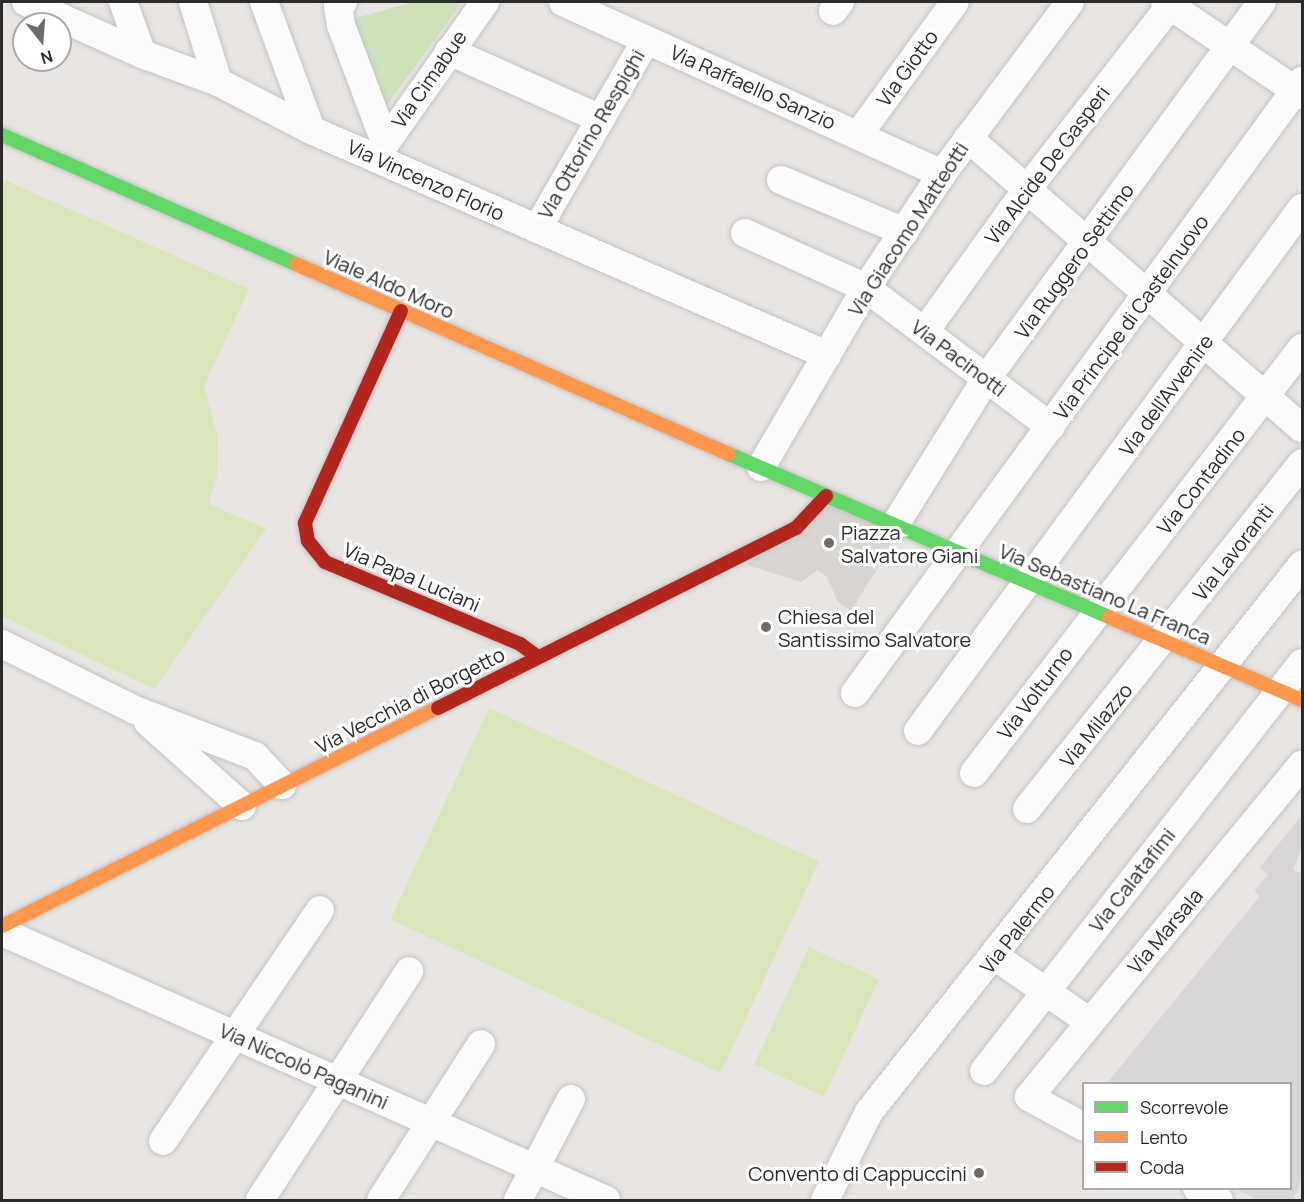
<!DOCTYPE html>
<meta charset="utf-8">
<style>
body{margin:0}
#map{position:relative;width:1304px;height:1202px;overflow:hidden;background:#e8e5e2;font-family:Manrope,sans-serif}
div>[style]{position:absolute}
.industrial>*{inset:0;background:#d8d6d9}
.green>*{inset:0;background:#cee3bc}
.pitch>*{inset:0;background:#d9e6b9;transform-origin:0 0}
.plaza>*{inset:0;background:#d9d5d1}
.roads{filter:drop-shadow(0 0 2px #c4c4c4) drop-shadow(0 0 2px #c4c4c4)}
.street>*{height:28px;margin:-14px;padding:0 14px;transform-origin:14px;border-radius:14px;background:#fcfbfb}
.fast>*{height:14px;margin:-7px;padding:0 7px;transform-origin:7px;border-radius:7px;background:#63d668}
.slow>*{height:14px;margin:-7px;padding:0 7px;transform-origin:7px;border-radius:7px;background:#ff974d}
.jam>*{height:14px;margin:-7px;padding:0 7px;transform-origin:7px;border-radius:7px;background:#b3261e}
.dots>*{width:16px;height:16px;translate:-50% -50%;box-sizing:border-box;border:3px solid #fff;border-radius:50%}
span{translate:-50% -50%;white-space:nowrap;text-align:center;line-height:1.15;-webkit-text-stroke:6px #fff;paint-order:stroke}
.street-label{font-size:20px;color:#2b2b2b}
.poi-label{font-size:20px;color:#2b2b2b}
.left{translate:0 -50%;text-align:left}
.right{translate:-100% -50%;text-align:right}
.frame{position:absolute;inset:0;border:3px solid #2b2b2b;pointer-events:none}
.legend{position:absolute;left:1082px;top:1082px;width:210px;height:108px;box-sizing:border-box;background:#fff;border:2px solid #aaa;margin:0;padding:8px 10px;list-style:none;font-size:18px;color:#2b2b2b}
.legend li{display:flex;align-items:center;gap:12px;height:30px}
.legend b{width:30px;border:2px solid #aaa}
.north{position:absolute;left:12px;top:12px;width:60px;height:60px;box-sizing:border-box;background:#fff;border:2px solid #aaa;border-radius:50%;rotate:163deg;font-size:16px;font-weight:700;line-height:24px;text-align:center;color:#2b2b2b}
.north::after{content:'';display:block;margin:auto;width:21px;height:27px;background:#6d6c6b;clip-path:polygon(50% 0,100% 100%,50% 72%,0 100%)}
</style>
<div id="map">
<div class="industrial">
<div style="clip-path:polygon(1302px 815px,1302px 846px,1293px 870px,1302px 873px,1302px 1178px,1293px 1200px,1258px 1200px,1236px 1189px,1290px 1188px,1290px 1084px,1107px 1083px,1260px 896px,1254px 891px,1268px 874px,1260px 867px)"></div>
</div>
<div class="green">
<div style="clip-path:polygon(414px 2px,462px 2px,384px 109px,352px 19px)"></div>
</div>
<div class="pitch">
<div style="clip-path:polygon(2px 179px,249px 289px,204px 386px,218px 438px,217px 474px,209px 504px,266px 529px,154px 689px,2px 616px)"></div>
<div style="left:489px;top:708px;width:364px;height:233px;rotate:25deg"></div>
<div style="left:809px;top:947px;width:77px;height:129px;rotate:25deg"></div>
</div>
<div class="plaza">
<div style="clip-path:polygon(826px 496px,902px 529px,851px 611px,838px 602px,827px 577px,817px 570px,801px 582px,747px 565px)"></div>
</div>
<div class="roads">
<div class="street">
<div style="left:26px;top:2px;width:127px;rotate:24.1deg"></div>
<div style="left:142px;top:54px;width:81px;rotate:20.2deg"></div>
<div style="left:218px;top:82px;width:105px;rotate:27.3deg"></div>
<div style="left:311px;top:130px;width:563px;rotate:23.56deg"></div>
<div style="left:123px;top:2px;width:55px;rotate:69.9deg"></div>
<div style="left:193px;top:2px;width:84px;rotate:72.6deg"></div>
<div style="left:264px;top:2px;width:136px;rotate:69.8deg"></div>
<div style="left:343px;top:2px;width:6px;rotate:141deg"></div>
<div style="left:338px;top:6px;width:19px;rotate:81deg"></div>
<div style="left:341px;top:25px;width:125px;rotate:69.4deg"></div>
<div style="left:563px;top:2px;width:416px;rotate:24.4deg"></div>
<div style="left:1165px;top:2px;width:166px;rotate:34.2deg"></div>
<div style="left:833px;top:11px;width:11px;rotate:-52deg"></div>
<div style="left:449px;top:51px;width:164px;rotate:24.1deg"></div>
<div style="left:859px;top:134px;width:163px;rotate:-54deg"></div>
<div style="left:968px;top:138px;width:442px;rotate:41deg"></div>
<div style="left:375px;top:158px;width:191px;rotate:-54.8deg"></div>
<div style="left:781px;top:180px;width:134px;rotate:22.8deg"></div>
<div style="left:537px;top:229px;width:218px;rotate:-60deg"></div>
<div style="left:745px;top:233px;width:133px;rotate:24.4deg"></div>
<div style="left:866px;top:288px;width:231px;rotate:36.9deg"></div>
<div style="left:925px;top:331px;width:175px;rotate:-54.3deg"></div>
<div style="left:1027px;top:189px;width:237px;rotate:-52deg"></div>
<div style="left:761px;top:467px;width:208px;rotate:-59.6deg"></div>
<div style="left:866px;top:288px;width:137px;rotate:-56.3deg"></div>
<div style="left:942px;top:174px;width:214px;rotate:-53.3deg"></div>
<div style="left:895px;top:525px;width:172px;rotate:-58.1deg"></div>
<div style="left:986px;top:379px;width:467px;rotate:-53.8deg"></div>
<div style="left:2px;top:644px;width:148px;rotate:26.4deg"></div>
<div style="left:135px;top:710px;width:129px;rotate:21deg"></div>
<div style="left:255px;top:756px;width:40px;rotate:47deg"></div>
<div style="left:855px;top:693px;width:758px;rotate:-53.86deg"></div>
<div style="left:148px;top:722px;width:126px;rotate:41.8deg"></div>
<div style="left:918px;top:731px;width:649px;rotate:-53.71deg"></div>
<div style="left:974px;top:773px;width:537px;rotate:-52.34deg"></div>
<div style="left:1027px;top:809px;width:442px;rotate:-51.5deg"></div>
<div style="left:2px;top:932px;width:661px;rotate:23.93deg"></div>
<div style="left:996px;top:957px;width:114px;rotate:34.7deg"></div>
<div style="left:984px;top:1071px;width:517px;rotate:-52.07deg"></div>
<div style="left:1084px;top:1127px;width:63px;rotate:-151.4deg"></div>
<div style="left:1029px;top:1097px;width:430px;rotate:-50.6deg"></div>
<div style="left:163px;top:1141px;width:279px;rotate:-55.8deg"></div>
<div style="left:1197px;top:1188px;width:25px;rotate:29deg"></div>
<div style="left:260px;top:1200px;width:273px;rotate:-56.9deg"></div>
<div style="left:381px;top:1200px;width:185px;rotate:-57.3deg"></div>
<div style="left:518px;top:1200px;width:114px;rotate:-62.3deg"></div>
<div style="left:825px;top:1200px;width:98px;rotate:-63.4deg"></div>
<div style="left:869px;top:1112px;width:698px;rotate:-51.64deg"></div>
</div>
<div class="fast">
<div style="left:2px;top:135px;width:321px;rotate:23.7deg"></div>
<div style="left:729px;top:454px;width:413px;rotate:23.2deg"></div>
</div>
<div class="slow">
<div style="left:296px;top:264px;width:473px;rotate:23.7deg"></div>
<div style="left:1109px;top:617px;width:210px;rotate:23.3deg"></div>
<div style="left:2px;top:926px;width:487px;rotate:-26.6deg"></div>
</div>
<div class="jam">
<div style="left:401px;top:311px;width:233px;rotate:114.4deg"></div>
<div style="left:305px;top:523px;width:18px;rotate:81deg"></div>
<div style="left:308px;top:541px;width:27px;rotate:51deg"></div>
<div style="left:325px;top:562px;width:212px;rotate:22.8deg"></div>
<div style="left:520px;top:644px;width:22px;rotate:36deg"></div>
<div style="left:438px;top:708px;width:401px;rotate:-26.7deg"></div>
<div style="left:796px;top:528px;width:44px;rotate:-46.8deg"></div>
</div>
</div>
<div class="dots">
<div style="left:829px;top:543px;background:#6d6c6b"></div>
<div style="left:766px;top:627px;background:#6d6c6b"></div>
<div style="left:979px;top:1173px;background:#6d6c6b"></div>
</div>
<div class="street-label">
<span style="left:907px;top:68px;rotate:-54deg">Via Giotto</span>
<span style="left:429px;top:79px;rotate:-55deg">Via Cimabue</span>
<span style="left:753px;top:87px;rotate:24deg">Via Raffaello Sanzio</span>
<span style="left:591px;top:134px;rotate:-60deg">Via Ottorino Respighi</span>
<span style="left:1047px;top:165px;rotate:-53deg">Via Alcide De Gasperi</span>
<span style="left:426px;top:180px;rotate:24deg">Via Vincenzo Florio</span>
<span style="left:908px;top:229px;rotate:-57deg">Via Giacomo Matteotti</span>
<span style="left:1074px;top:261px;rotate:-54deg">Via Ruggero Settimo</span>
<span style="left:389px;top:284px;rotate:24deg">Viale Aldo Moro</span>
<span style="left:1131px;top:317px;rotate:-54deg">Via Principe di Castelnuovo</span>
<span style="left:959px;top:358px;rotate:37deg">Via Pacinotti</span>
<span style="left:1166px;top:395px;rotate:-54deg">Via dell'Avvenire</span>
<span style="left:1201px;top:481px;rotate:-52deg">Via Contadino</span>
<span style="left:1233px;top:552px;rotate:-52deg">Via Lavoranti</span>
<span style="left:412px;top:577px;rotate:23deg">Via Papa Luciani</span>
<span style="left:1105px;top:594px;rotate:23deg">Via Sebastiano La Franca</span>
<span style="left:1035px;top:693px;rotate:-53deg">Via Volturno</span>
<span style="left:410px;top:700px;rotate:-27deg">Via Vecchia di Borgetto</span>
<span style="left:1096px;top:725px;rotate:-51deg">Via Milazzo</span>
<span style="left:1132px;top:880px;rotate:-52deg">Via Calatafimi</span>
<span style="left:1017px;top:929px;rotate:-52deg">Via Palermo</span>
<span style="left:1165px;top:931px;rotate:-50deg">Via Marsala</span>
<span style="left:304px;top:1066px;rotate:24deg">Via Niccolò Paganini</span>
</div>
<div class="poi-label">
<span class="left" style="left:841px;top:544px">Piazza<br>Salvatore Giani</span>
<span class="left" style="left:778px;top:628px">Chiesa del<br>Santissimo Salvatore</span>
<span class="right" style="left:967px;top:1173px">Convento di Cappuccini</span>
</div>
<div class="frame"></div>
<ul class="legend">
<li><b style="height:8px;background:#63d668"></b>Scorrevole</li>
<li><b style="height:8px;background:#ff974d"></b>Lento</li>
<li><b style="height:8px;background:#b3261e"></b>Coda</li>
</ul>
<div class="north">N</div>
</div>
